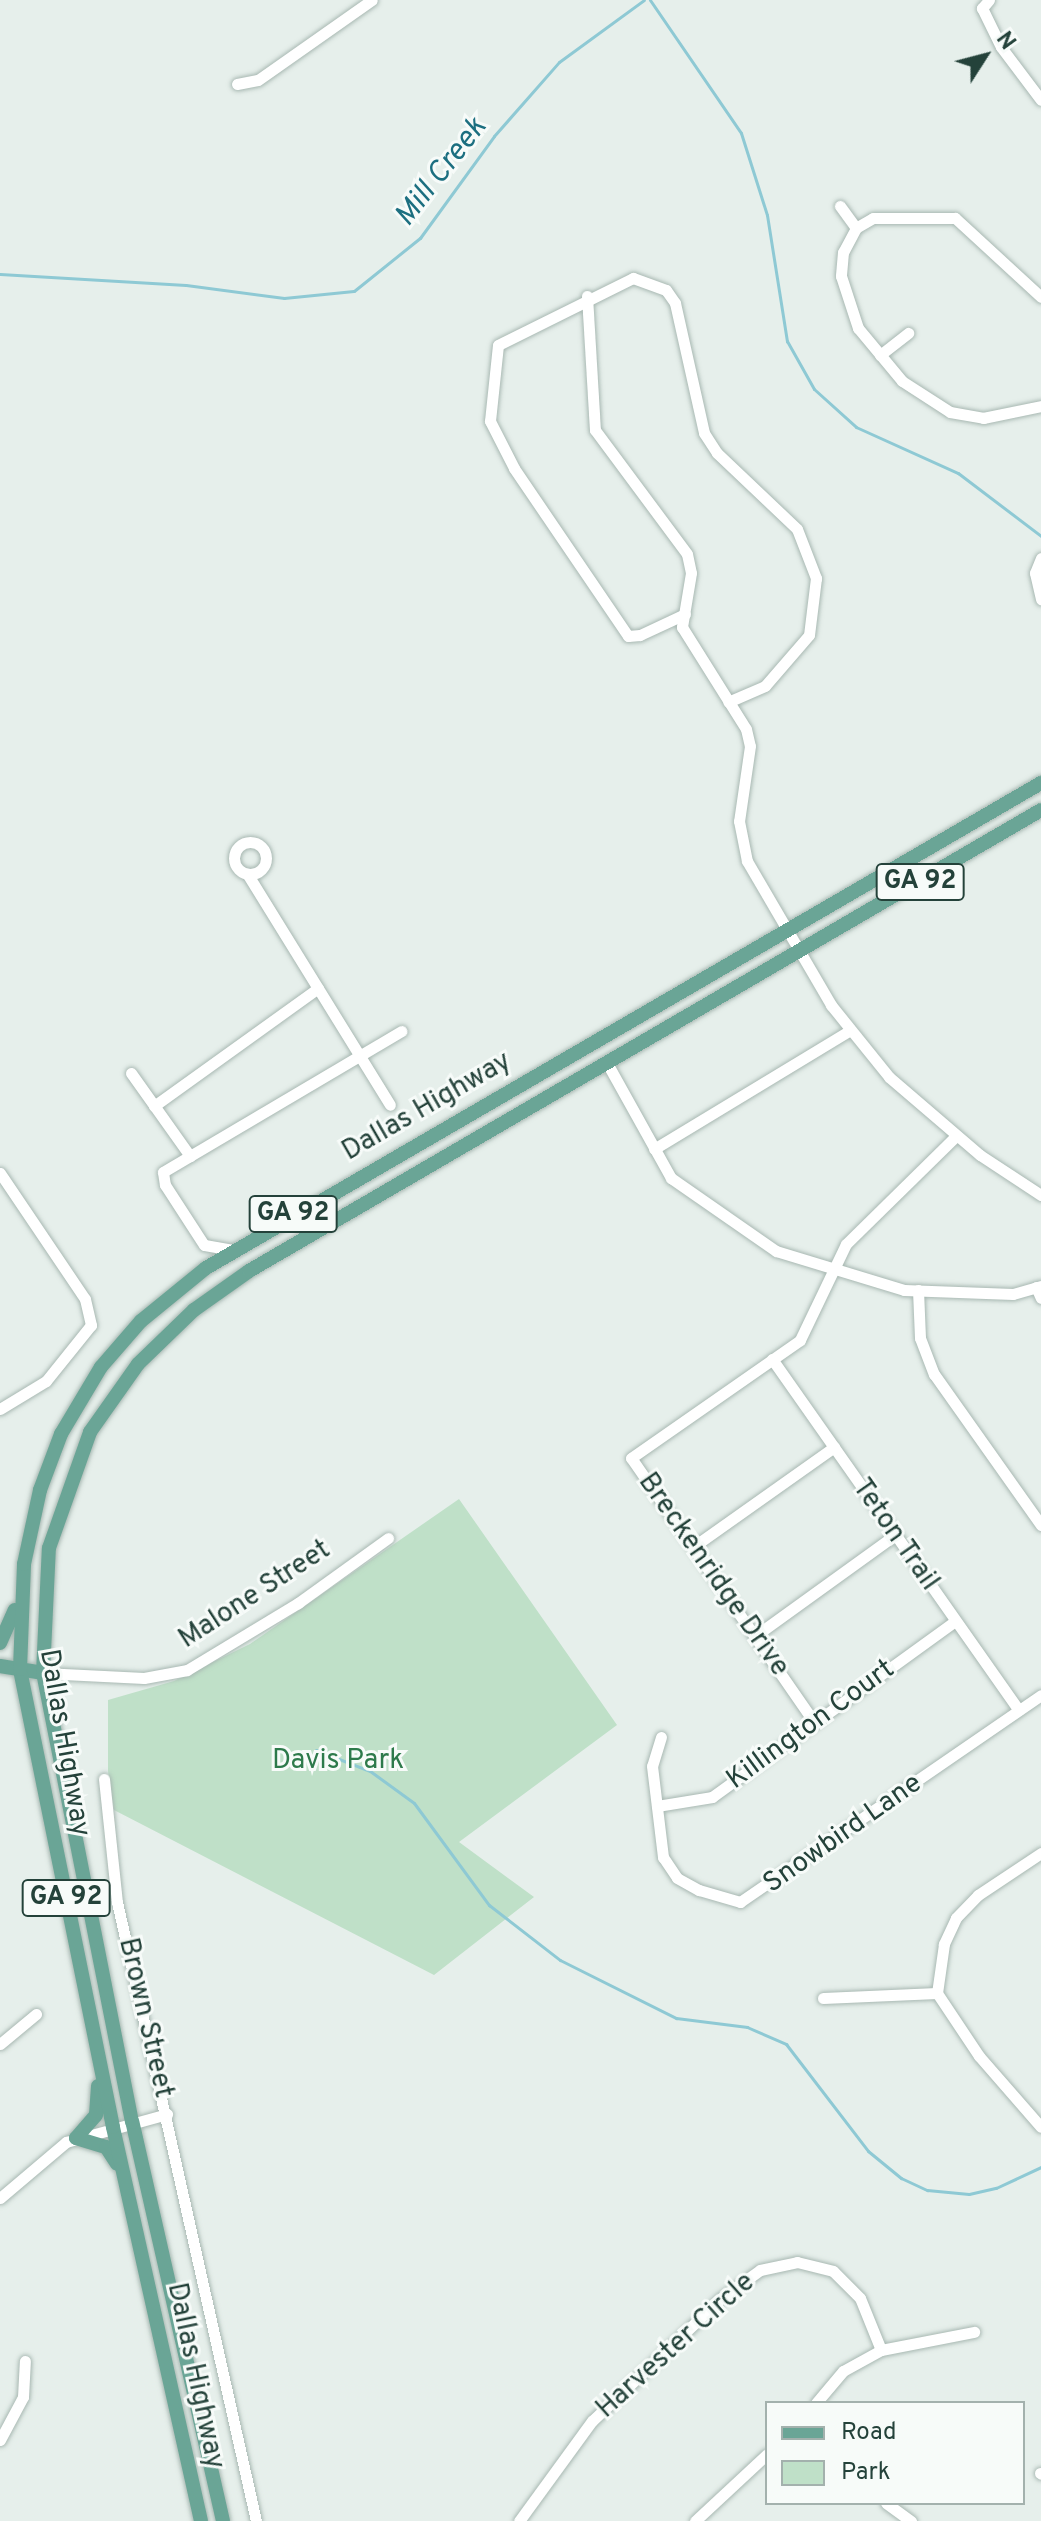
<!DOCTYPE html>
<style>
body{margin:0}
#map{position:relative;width:1041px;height:2521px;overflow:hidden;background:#e6efeb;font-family:Overpass,sans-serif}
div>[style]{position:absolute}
.green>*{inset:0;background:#bfe0c8}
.stream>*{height:3px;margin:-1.5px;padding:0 1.5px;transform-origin:1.5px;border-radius:1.5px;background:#8ec9d4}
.roads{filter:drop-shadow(0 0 2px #a8b8b2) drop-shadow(0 0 2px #a8b8b2)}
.minor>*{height:11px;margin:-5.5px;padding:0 5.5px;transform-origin:5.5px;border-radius:5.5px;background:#fff}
.minor>.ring{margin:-5.5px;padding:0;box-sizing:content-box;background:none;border:11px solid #fff;border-radius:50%}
.major>*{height:14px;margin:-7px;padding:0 7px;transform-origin:7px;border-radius:7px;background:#6aa596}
span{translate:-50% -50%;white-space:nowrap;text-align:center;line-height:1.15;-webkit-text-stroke:6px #f7fbf9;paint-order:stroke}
.shield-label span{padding:2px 6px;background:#f7fbf9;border:2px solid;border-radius:6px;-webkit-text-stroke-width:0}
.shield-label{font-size:26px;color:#24423a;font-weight:700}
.street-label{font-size:28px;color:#24423a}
.park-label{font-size:28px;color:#2d7a4b}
.water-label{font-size:30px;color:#1c6f80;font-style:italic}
.legend{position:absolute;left:765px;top:2401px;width:260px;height:104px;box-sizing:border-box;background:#f7fbf9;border:2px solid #a3b1ad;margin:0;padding:10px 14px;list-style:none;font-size:24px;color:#24423a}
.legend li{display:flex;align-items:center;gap:16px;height:40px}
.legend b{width:40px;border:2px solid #a3b1ad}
.north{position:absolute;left:945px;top:16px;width:80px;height:80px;-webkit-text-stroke:6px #f7fbf9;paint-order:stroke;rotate:54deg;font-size:22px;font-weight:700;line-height:32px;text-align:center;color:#24423a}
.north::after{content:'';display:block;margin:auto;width:28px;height:36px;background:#24423a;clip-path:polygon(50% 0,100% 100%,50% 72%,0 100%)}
</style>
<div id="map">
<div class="green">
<div style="clip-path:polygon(459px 1499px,617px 1725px,459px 1842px,534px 1897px,434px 1975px,114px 1810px,108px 1771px,108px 1700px,174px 1681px,250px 1644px)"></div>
</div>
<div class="stream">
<div style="left:650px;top:0;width:161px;rotate:55.6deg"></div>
<div style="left:741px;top:133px;width:86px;rotate:72.4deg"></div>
<div style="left:767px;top:215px;width:128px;rotate:81deg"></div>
<div style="left:787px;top:341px;width:55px;rotate:60.6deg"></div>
<div style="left:814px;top:389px;width:57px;rotate:42.1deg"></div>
<div style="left:856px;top:427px;width:112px;rotate:24.3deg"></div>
<div style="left:958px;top:473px;width:104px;rotate:37.2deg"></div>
<div style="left:0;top:274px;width:186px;rotate:3.4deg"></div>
<div style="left:186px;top:285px;width:99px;rotate:7.6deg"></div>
<div style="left:284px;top:298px;width:70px;rotate:-5.7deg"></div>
<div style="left:354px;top:291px;width:85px;rotate:-38.8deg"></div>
<div style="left:420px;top:238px;width:126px;rotate:-54deg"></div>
<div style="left:494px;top:136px;width:98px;rotate:-48.7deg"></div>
<div style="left:559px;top:62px;width:105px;rotate:-36.1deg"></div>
<div style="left:316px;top:1750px;width:58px;rotate:21.3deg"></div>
<div style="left:370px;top:1771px;width:54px;rotate:36deg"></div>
<div style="left:414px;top:1803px;width:127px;rotate:53.7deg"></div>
<div style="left:489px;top:1905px;width:90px;rotate:37.8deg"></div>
<div style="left:560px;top:1960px;width:130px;rotate:26.6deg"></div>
<div style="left:676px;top:2018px;width:72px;rotate:7.2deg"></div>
<div style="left:747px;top:2027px;width:43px;rotate:23.6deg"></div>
<div style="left:786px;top:2044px;width:135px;rotate:52.5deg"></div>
<div style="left:868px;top:2151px;width:43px;rotate:39.3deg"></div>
<div style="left:901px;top:2178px;width:29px;rotate:25deg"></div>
<div style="left:927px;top:2190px;width:42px;rotate:5.4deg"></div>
<div style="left:969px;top:2194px;width:28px;rotate:-13deg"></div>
<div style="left:996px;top:2188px;width:50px;rotate:-25deg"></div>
</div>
<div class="roads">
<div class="minor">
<div style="left:989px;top:0;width:11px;rotate:131deg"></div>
<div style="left:982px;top:8px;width:43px;rotate:64deg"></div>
<div style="left:1001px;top:47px;width:66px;rotate:53deg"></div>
<div style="left:237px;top:84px;width:21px;rotate:-11deg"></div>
<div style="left:258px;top:80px;width:139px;rotate:-35.1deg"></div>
<div style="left:840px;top:206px;width:27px;rotate:54deg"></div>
<div style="left:587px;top:296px;width:134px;rotate:86.6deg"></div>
<div style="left:595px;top:430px;width:154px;rotate:53.4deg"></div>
<div style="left:687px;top:554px;width:19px;rotate:78deg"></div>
<div style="left:691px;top:573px;width:55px;rotate:99.5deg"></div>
<div style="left:682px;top:627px;width:120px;rotate:57.9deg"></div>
<div style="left:746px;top:729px;width:17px;rotate:77deg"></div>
<div style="left:750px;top:746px;width:76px;rotate:98.3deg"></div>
<div style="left:739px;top:821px;width:41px;rotate:78.7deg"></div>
<div style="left:747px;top:861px;width:167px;rotate:59.7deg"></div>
<div style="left:831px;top:1005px;width:92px;rotate:51.1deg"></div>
<div style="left:889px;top:1077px;width:120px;rotate:40.6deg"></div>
<div style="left:980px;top:1155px;width:73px;rotate:33.3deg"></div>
<div style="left:1041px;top:297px;width:117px;rotate:-137.4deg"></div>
<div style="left:955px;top:218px;width:82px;rotate:180deg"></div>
<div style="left:873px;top:218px;width:20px;rotate:150deg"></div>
<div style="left:856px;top:228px;width:27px;rotate:118deg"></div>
<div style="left:843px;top:252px;width:24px;rotate:95deg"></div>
<div style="left:841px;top:276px;width:55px;rotate:71.9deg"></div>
<div style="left:858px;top:328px;width:69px;rotate:50.3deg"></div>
<div style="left:902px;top:381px;width:57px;rotate:32.9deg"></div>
<div style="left:950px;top:412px;width:34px;rotate:10deg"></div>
<div style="left:983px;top:418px;width:59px;rotate:-11.7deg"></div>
<div style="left:880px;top:355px;width:36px;rotate:-38deg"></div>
<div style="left:1041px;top:558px;width:16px;rotate:112deg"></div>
<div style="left:1035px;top:573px;width:27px;rotate:77deg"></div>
<div style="left:685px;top:614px;width:50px;rotate:155deg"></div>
<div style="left:640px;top:635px;width:12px;rotate:175deg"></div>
<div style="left:628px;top:636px;width:203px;rotate:-124.2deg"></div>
<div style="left:514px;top:468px;width:53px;rotate:-117.1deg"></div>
<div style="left:490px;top:421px;width:76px;rotate:-84deg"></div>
<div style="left:498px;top:345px;width:151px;rotate:-26.4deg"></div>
<div style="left:633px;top:278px;width:35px;rotate:20deg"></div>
<div style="left:666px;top:290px;width:16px;rotate:55deg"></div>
<div style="left:675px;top:303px;width:133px;rotate:77.4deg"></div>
<div style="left:704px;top:433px;width:24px;rotate:57deg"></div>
<div style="left:717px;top:453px;width:110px;rotate:43.5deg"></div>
<div style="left:797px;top:529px;width:53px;rotate:68.8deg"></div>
<div style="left:816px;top:578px;width:57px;rotate:97deg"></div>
<div style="left:809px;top:635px;width:67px;rotate:130.8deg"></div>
<div style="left:765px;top:686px;width:40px;rotate:156.6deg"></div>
<div class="ring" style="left:234px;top:842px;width:21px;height:21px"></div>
<div style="left:248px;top:875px;width:270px;rotate:58.3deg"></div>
<div style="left:607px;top:1063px;width:132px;rotate:60.9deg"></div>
<div style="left:671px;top:1178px;width:128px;rotate:34.8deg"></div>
<div style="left:776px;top:1251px;width:134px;rotate:16.9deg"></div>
<div style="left:904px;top:1290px;width:109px;rotate:2.1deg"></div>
<div style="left:1013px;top:1294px;width:29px;rotate:-16deg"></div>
<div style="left:131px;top:1073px;width:102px;rotate:54.6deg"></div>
<div style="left:154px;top:1106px;width:202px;rotate:-35.7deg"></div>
<div style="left:654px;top:1149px;width:228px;rotate:-31.2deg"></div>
<div style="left:0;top:1173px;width:152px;rotate:56deg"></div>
<div style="left:85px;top:1299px;width:27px;rotate:77deg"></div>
<div style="left:91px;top:1325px;width:72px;rotate:128.8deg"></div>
<div style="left:46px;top:1381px;width:54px;rotate:148.7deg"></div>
<div style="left:233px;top:1250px;width:29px;rotate:-170deg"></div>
<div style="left:204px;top:1245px;width:72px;rotate:-123deg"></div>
<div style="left:165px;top:1185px;width:13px;rotate:-99deg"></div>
<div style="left:163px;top:1172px;width:277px;rotate:-30.6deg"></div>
<div style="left:1036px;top:1287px;width:12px;rotate:66deg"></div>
<div style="left:918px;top:1290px;width:48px;rotate:87.6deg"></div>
<div style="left:920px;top:1338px;width:39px;rotate:69deg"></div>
<div style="left:934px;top:1374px;width:185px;rotate:54.7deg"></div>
<div style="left:772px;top:1359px;width:429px;rotate:54.9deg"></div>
<div style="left:693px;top:1547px;width:173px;rotate:-35.3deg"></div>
<div style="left:755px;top:1636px;width:173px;rotate:-35.8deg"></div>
<div style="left:43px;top:1673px;width:101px;rotate:2.8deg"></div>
<div style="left:144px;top:1678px;width:44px;rotate:-10.5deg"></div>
<div style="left:187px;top:1670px;width:130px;rotate:-31.1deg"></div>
<div style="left:298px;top:1603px;width:111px;rotate:-35.8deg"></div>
<div style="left:814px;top:1722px;width:321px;rotate:-124.7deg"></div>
<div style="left:631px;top:1458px;width:206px;rotate:-34.9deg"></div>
<div style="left:800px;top:1340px;width:106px;rotate:-64.4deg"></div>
<div style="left:846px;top:1244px;width:154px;rotate:-44.5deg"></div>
<div style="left:661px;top:1737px;width:30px;rotate:107deg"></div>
<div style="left:652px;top:1766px;width:92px;rotate:83.1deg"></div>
<div style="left:663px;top:1857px;width:25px;rotate:56deg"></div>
<div style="left:677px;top:1878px;width:25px;rotate:29deg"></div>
<div style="left:699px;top:1890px;width:43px;rotate:16.3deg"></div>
<div style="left:740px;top:1902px;width:365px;rotate:-34.5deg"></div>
<div style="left:104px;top:1779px;width:124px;rotate:84deg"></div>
<div style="left:117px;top:1902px;width:634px;rotate:77.34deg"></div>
<div style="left:657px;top:1806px;width:56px;rotate:-9.3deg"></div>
<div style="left:712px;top:1797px;width:300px;rotate:-35.9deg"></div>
<div style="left:1041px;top:1853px;width:76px;rotate:146.3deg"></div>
<div style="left:978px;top:1895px;width:32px;rotate:134deg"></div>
<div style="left:956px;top:1918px;width:29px;rotate:115deg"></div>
<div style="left:944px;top:1944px;width:49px;rotate:98.1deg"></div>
<div style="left:937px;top:1993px;width:76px;rotate:56.3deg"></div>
<div style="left:979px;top:2056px;width:94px;rotate:48.9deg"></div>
<div style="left:823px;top:1998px;width:114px;rotate:-2.5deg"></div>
<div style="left:0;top:2044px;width:47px;rotate:-39.8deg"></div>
<div style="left:0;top:2198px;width:87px;rotate:-40.3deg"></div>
<div style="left:66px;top:2142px;width:105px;rotate:-15.5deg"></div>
<div style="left:816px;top:2403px;width:42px;rotate:-49.8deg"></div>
<div style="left:843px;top:2371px;width:43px;rotate:-28.9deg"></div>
<div style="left:881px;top:2350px;width:95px;rotate:-11deg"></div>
<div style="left:0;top:2440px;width:49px;rotate:-61.9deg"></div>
<div style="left:23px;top:2397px;width:36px;rotate:-87deg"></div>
<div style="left:1040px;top:2473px;width:1px;rotate:45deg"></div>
<div style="left:886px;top:2503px;width:31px;rotate:36deg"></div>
<div style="left:519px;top:2521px;width:124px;rotate:-53.9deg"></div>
<div style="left:592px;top:2421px;width:177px;rotate:-43.6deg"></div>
<div style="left:720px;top:2299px;width:49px;rotate:-35.9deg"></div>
<div style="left:760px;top:2270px;width:38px;rotate:-12deg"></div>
<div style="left:797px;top:2262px;width:37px;rotate:14deg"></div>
<div style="left:833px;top:2271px;width:38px;rotate:45deg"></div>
<div style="left:860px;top:2298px;width:56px;rotate:68deg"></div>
<div style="left:695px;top:2521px;width:98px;rotate:-42.9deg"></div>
</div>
<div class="major">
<div style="left:0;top:1643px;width:36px;rotate:-66deg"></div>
<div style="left:0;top:1666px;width:44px;rotate:9.2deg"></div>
<div style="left:76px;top:2138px;width:30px;rotate:-49deg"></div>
<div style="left:96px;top:2115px;width:29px;rotate:-86deg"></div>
<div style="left:76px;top:2138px;width:31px;rotate:17deg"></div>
<div style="left:106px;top:2147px;width:20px;rotate:57deg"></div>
<div style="left:201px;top:2521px;width:404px;rotate:-102.6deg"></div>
<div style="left:113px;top:2127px;width:467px;rotate:-101.5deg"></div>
<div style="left:20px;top:1669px;width:105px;rotate:-87.8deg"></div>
<div style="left:24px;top:1564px;width:76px;rotate:-77.8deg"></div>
<div style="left:40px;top:1490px;width:60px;rotate:-69.4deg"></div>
<div style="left:61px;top:1434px;width:78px;rotate:-59.2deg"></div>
<div style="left:101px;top:1367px;width:61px;rotate:-49deg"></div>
<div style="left:141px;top:1321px;width:84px;rotate:-39.2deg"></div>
<div style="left:206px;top:1268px;width:966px;rotate:-30.15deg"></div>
<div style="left:223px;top:2521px;width:409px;rotate:-102.8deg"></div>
<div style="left:132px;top:2122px;width:458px;rotate:-101.2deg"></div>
<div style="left:43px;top:1673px;width:125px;rotate:-87.3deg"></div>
<div style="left:49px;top:1548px;width:123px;rotate:-70.5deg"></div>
<div style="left:90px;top:1432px;width:83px;rotate:-54.8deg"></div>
<div style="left:138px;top:1364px;width:78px;rotate:-44deg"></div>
<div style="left:194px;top:1310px;width:67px;rotate:-35.3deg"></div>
<div style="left:249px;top:1271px;width:916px;rotate:-30.2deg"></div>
</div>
</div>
<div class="shield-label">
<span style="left:920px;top:882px">GA 92</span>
<span style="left:293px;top:1214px">GA 92</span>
<span style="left:66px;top:1898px">GA 92</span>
</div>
<div class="street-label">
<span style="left:427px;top:1107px;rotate:-30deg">Dallas Highway</span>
<span style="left:895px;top:1535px;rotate:55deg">Teton Trail</span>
<span style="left:713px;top:1575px;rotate:55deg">Breckenridge Drive</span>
<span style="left:255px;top:1595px;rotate:-33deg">Malone Street</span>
<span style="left:811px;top:1725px;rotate:-36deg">Killington Court</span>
<span style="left:64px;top:1743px;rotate:80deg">Dallas Highway</span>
<span style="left:843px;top:1834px;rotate:-35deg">Snowbird Lane</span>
<span style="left:145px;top:2018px;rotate:77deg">Brown Street</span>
<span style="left:676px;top:2346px;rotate:-42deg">Harvester Circle</span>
<span style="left:195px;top:2376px;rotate:78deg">Dallas Highway</span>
</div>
<div class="park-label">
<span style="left:338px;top:1761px">Davis Park</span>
</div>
<div class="water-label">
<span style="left:442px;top:173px;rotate:-52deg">Mill Creek</span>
</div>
<ul class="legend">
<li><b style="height:10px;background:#6aa596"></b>Road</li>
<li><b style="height:22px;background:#bfe0c8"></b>Park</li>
</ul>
<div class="north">N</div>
</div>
